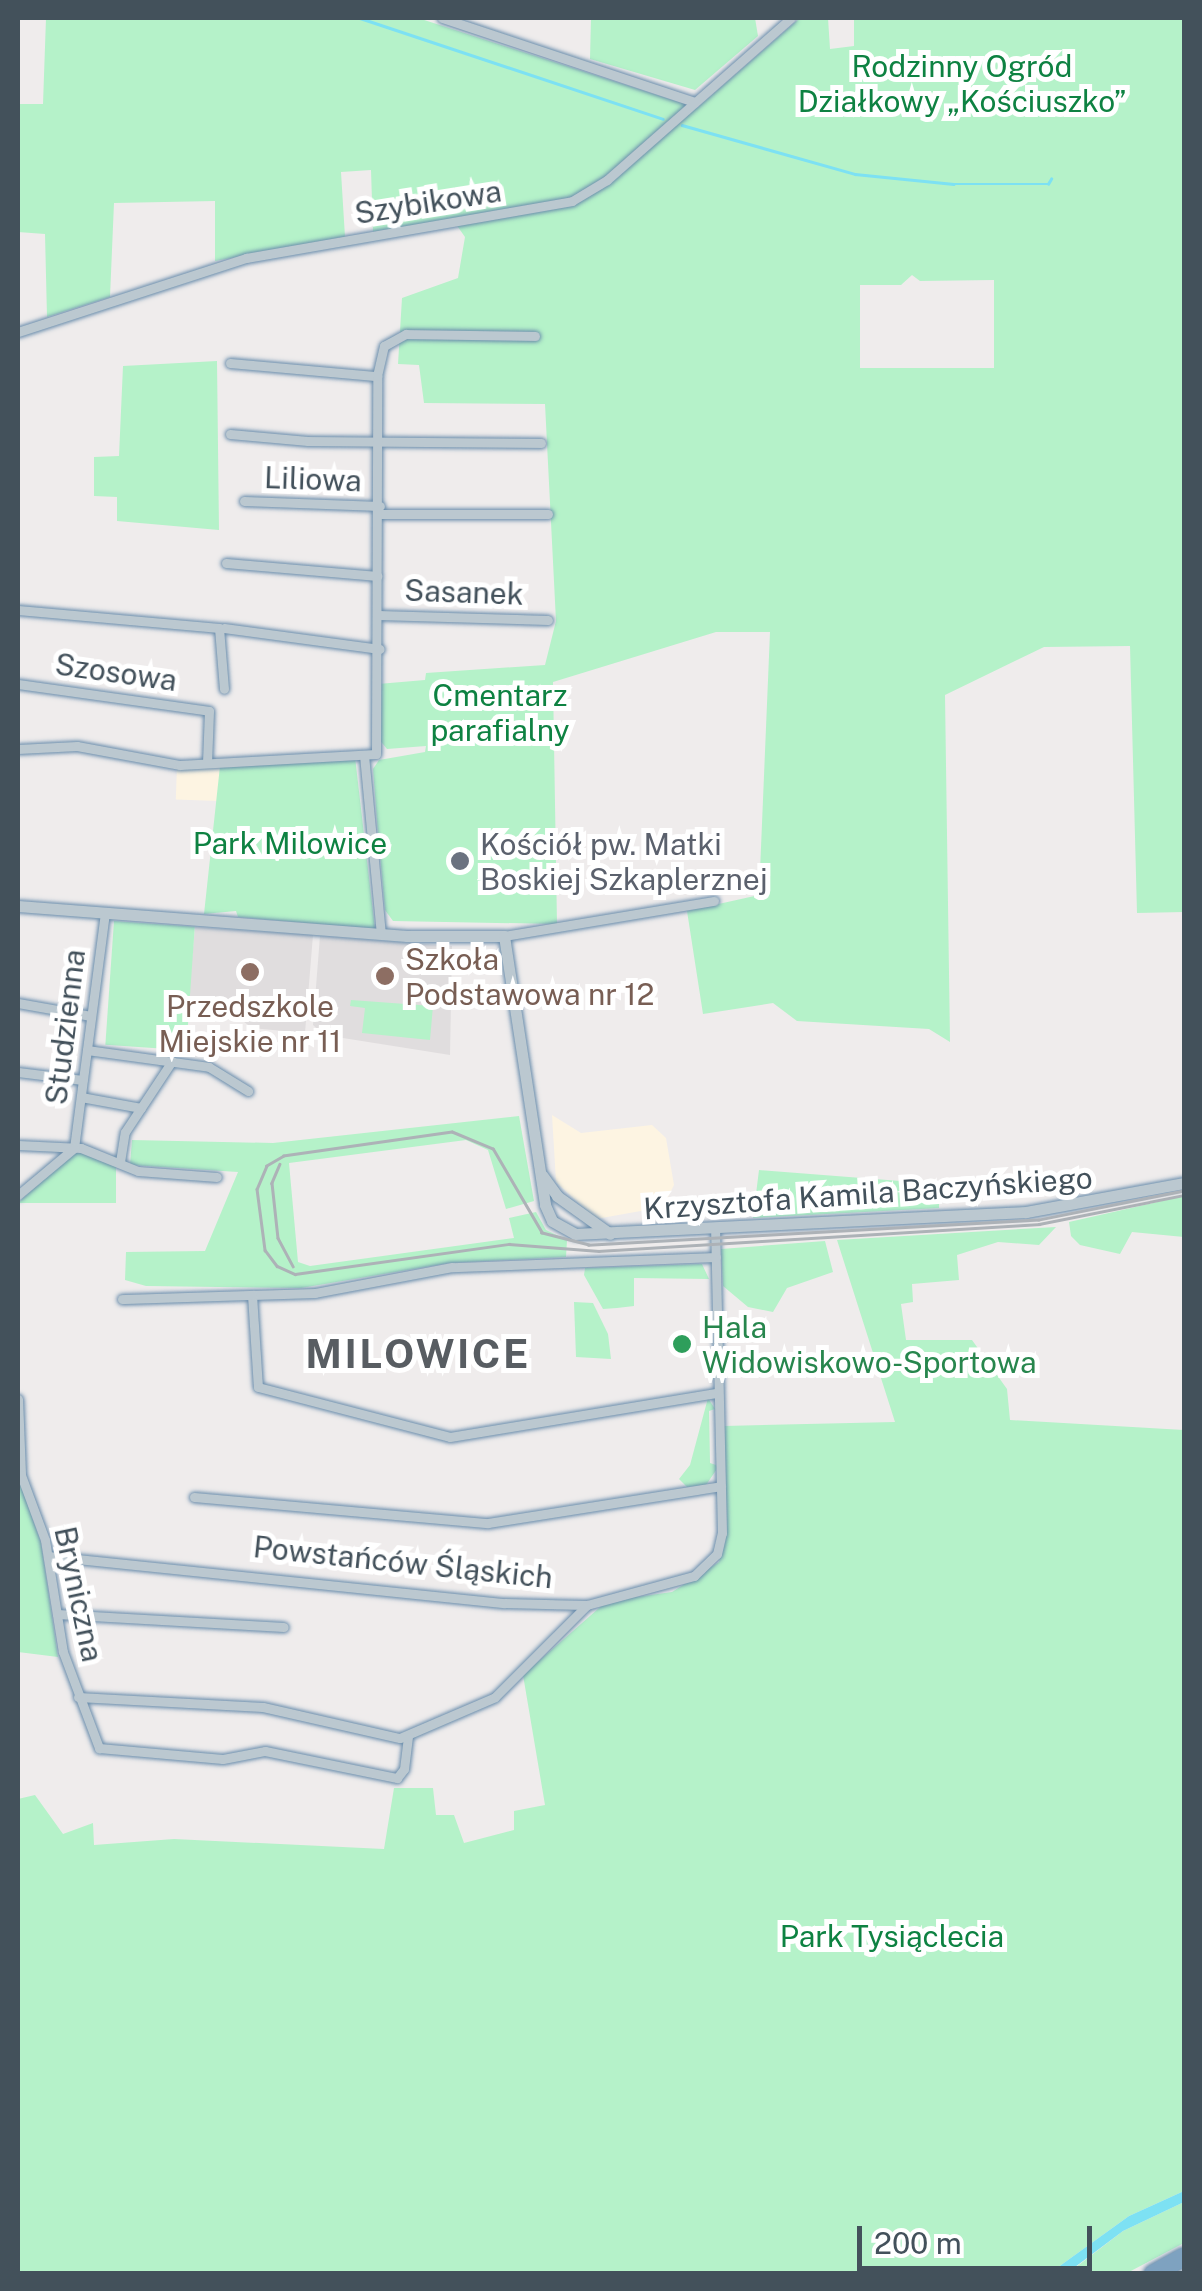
<!DOCTYPE html>
<meta charset="utf-8">
<style>
body{margin:0}
#map{position:relative;width:1202px;height:2291px;overflow:hidden;background:#efecec;font-family:"Public Sans",sans-serif}
div>[style]{position:absolute}
.commercial>*{inset:0;background:#fdf4e2;transform-origin:0 0}
.education>*{inset:0;background:#e0ddde}
.green>*{inset:0;background:#b5f2c9;transform-origin:0 0}
.water>*{inset:0;background:#7de1f3}
.stream>*{height:2.5px;margin:-1.25px;padding:0 1.25px;transform-origin:1.25px;border-radius:1.25px;background:#7de1f3}
.roads{filter:drop-shadow(0 0 2px #6a8dac) drop-shadow(0 0 2px #6a8dac)}
.minor>*{height:9px;margin:-4.5px;padding:0 4.5px;transform-origin:4.5px;border-radius:4.5px;background:#bbc8d0}
.tertiary>*{height:11px;margin:-5.5px;padding:0 5.5px;transform-origin:5.5px;border-radius:5.5px;background:#bbc8d0}
.motorway>*{height:18px;margin:-9px;padding:0 9px;transform-origin:9px;border-radius:9px;background:#7ea2c0}
.tram>*{height:2.5px;margin:-1.25px;padding:0 1.25px;transform-origin:1.25px;border-radius:1.25px;background:#adb2b7}
.dots>*{width:28px;height:28px;translate:-50% -50%;box-sizing:border-box;border:5px solid #fff;border-radius:50%}
span{translate:-50% -50%;white-space:nowrap;text-align:center;line-height:1.15;-webkit-text-stroke:10px #fff;paint-order:stroke}
.park-label{font-size:30px;color:#0e8242}
.street-label{font-size:30px;color:#43515b}
.worship-label{font-size:30px;color:#5b616d}
.left{translate:0 -50%;text-align:left}
.education-label{font-size:30px;color:#785e54}
.leisure-label{font-size:30px;color:#27864d}
.district-label{font-size:40px;color:#585d62;font-weight:700;letter-spacing:2.5px}
.frame{position:absolute;inset:0;border:20px solid #43515b;pointer-events:none}
.scale{position:absolute;left:857px;top:2226px;width:235px;height:45px;box-sizing:border-box;border:5px solid #43515b;border-top:0;padding-left:12px;font-size:30px;line-height:35px;white-space:nowrap;color:#43515b;-webkit-text-stroke:8px #fff;paint-order:stroke}
</style>
<div id="map">
<div class="commercial">
<div style="left:220px;top:766px;width:35px;height:43px;rotate:92deg"></div>
<div style="clip-path:polygon(552px 1115px,581px 1133px,652px 1125px,666px 1138px,674px 1185px,663px 1207px,596px 1219px,556px 1182px)"></div>
</div>
<div class="education">
<div style="clip-path:polygon(195px 927px,313px 935px,305px 1033px,252px 1028px,235px 1015px,187px 1010px)"></div>
<div style="clip-path:polygon(320px 936px,452px 946px,450px 1055px,324px 1035px,313px 1025px)"></div>
</div>
<div class="green">
<div style="clip-path:polygon(evenodd,46px 18px,418px 18px,697px 108px,800px 18px,828px 18px,830px 49px,854px 46px,854px 18px,1184px 18px,1184px 912px,1137px 913px,1130px 646px,1044px 647px,945px 695px,950px 1042px,929px 1029px,797px 1021px,773px 1003px,703px 1014px,687px 911px,759px 895px,770px 632px,716px 632px,553px 682px,557px 924px,393px 921px,385px 910px,380px 855px,385px 851px,379px 847px,373px 769px,379px 760px,425px 752px,426px 746px,387px 749px,378px 738px,378px 684px,425px 680px,426px 673px,545px 665px,556px 621px,545px 404px,424px 403px,419px 365px,398px 364px,402px 298px,458px 278px,465px 237px,453px 220px,373px 232px,371px 170px,341px 172px,345px 237px,215px 261px,215px 201px,114px 203px,110px 297px,47px 317px,45px 234px,18px 232px,18px 104px,43px 104px,46px 18px,912px 275px,920px 281px,994px 280px,994px 368px,860px 368px,860px 285px,901px 285px,912px 275px)"></div>
<div style="clip-path:polygon(591px 18px,755px 18px,758px 36px,695px 90px,590px 59px)"></div>
<div style="clip-path:polygon(217px 361px,219px 530px,117px 521px,117px 497px,94px 496px,94px 457px,119px 456px,123px 366px)"></div>
<div style="clip-path:polygon(355px 757px,375px 929px,238px 917px,236px 911px,204px 914px,220px 766px)"></div>
<div style="left:114px;top:921px;width:81px;height:124px;rotate:4deg"></div>
<div style="clip-path:polygon(351px 1000px,433px 1006px,430px 1040px,362px 1033px,365px 1008px,350px 1006px)"></div>
<div style="clip-path:polygon(519px 1116px,534px 1201px,506px 1209px,488px 1150px,466px 1140px,289px 1163px,298px 1262px,310px 1266px,514px 1238px,509px 1218px,536px 1212px,546px 1230px,567px 1240px,566px 1257px,449px 1263px,301px 1288px,146px 1286px,125px 1280px,126px 1252px,205px 1251px,238px 1172px,130px 1165px,132px 1140px,273px 1143px)"></div>
<div style="clip-path:polygon(77px 1149px,116px 1164px,116px 1203px,18px 1203px)"></div>
<div style="clip-path:polygon(759px 1170px,939px 1184px,939px 1208px,753px 1218px)"></div>
<div style="clip-path:polygon(1184px 1196px,1184px 1237px,1132px 1232px,1120px 1254px,1080px 1245px,1071px 1236px,1069px 1222px)"></div>
<div style="clip-path:polygon(1056px 1227px,1039px 1245px,998px 1242px,957px 1255px,959px 1280px,912px 1284px,913px 1302px,901px 1304px,906px 1340px,972px 1340px,1007px 1389px,1010px 1420px,1184px 1430px,1184px 2191px,1129px 2216px,1050px 2273px,18px 2274px,18px 1799px,35px 1795px,63px 1834px,93px 1823px,94px 1845px,174px 1839px,384px 1849px,394px 1788px,433px 1788px,436px 1815px,454px 1815px,464px 1843px,514px 1830px,514px 1811px,545px 1805px,523px 1675px,607px 1601px,672px 1592px,719px 1562px,727px 1533px,724px 1426px,895px 1422px,837px 1240px)"></div>
<div style="clip-path:polygon(825px 1241px,833px 1272px,787px 1288px,773px 1312px,748px 1307px,723px 1286px,721px 1249px)"></div>
<div style="clip-path:polygon(702px 1264px,709px 1279px,634px 1278px,634px 1306px,617px 1308px,603px 1309px,584px 1275px,585px 1268px)"></div>
<div style="clip-path:polygon(574px 1302px,593px 1303px,608px 1334px,611px 1359px,576px 1357px)"></div>
<div style="clip-path:polygon(708px 1398px,715px 1409px,709px 1411px,710px 1463px,719px 1466px,706px 1485px,687px 1487px,679px 1479px,690px 1465px)"></div>
<div style="clip-path:polygon(18px 1477px,41px 1543px,58px 1657px,18px 1652px)"></div>
<div style="clip-path:polygon(1184px 2202px,1184px 2243px,1127px 2273px,1067px 2274px,1123px 2231px)"></div>
</div>
<div class="water">
<div style="clip-path:polygon(1184px 2191px,1184px 2202px,1123px 2231px,1067px 2273px,1050px 2273px,1129px 2216px)"></div>
</div>
<div class="stream">
<div style="left:360px;top:18px;width:319px;rotate:18.4deg"></div>
<div style="left:682px;top:125px;width:180px;rotate:15.8deg"></div>
<div style="left:855px;top:174px;width:99px;rotate:5.8deg"></div>
<div style="left:953px;top:184px;width:95px"></div>
<div style="left:1048px;top:184px;width:6px;rotate:-59deg"></div>
</div>
<div class="roads">
<div class="minor">
<div style="left:442px;top:18px;width:266px;rotate:18.4deg"></div>
<div style="left:18px;top:332px;width:240px;rotate:-18deg"></div>
<div style="left:246px;top:258px;width:331px;rotate:-9.9deg"></div>
<div style="left:572px;top:201px;width:41px;rotate:-31deg"></div>
<div style="left:607px;top:180px;width:245px;rotate:-41.4deg"></div>
<div style="left:230px;top:363px;width:148px;rotate:5.1deg"></div>
<div style="left:230px;top:434px;width:78px;rotate:5.1deg"></div>
<div style="left:308px;top:441px;width:233px;rotate:0.5deg"></div>
<div style="left:244px;top:501px;width:136px;rotate:2.1deg"></div>
<div style="left:380px;top:514px;width:168px"></div>
<div style="left:226px;top:563px;width:152px;rotate:4.9deg"></div>
<div style="left:18px;top:610px;width:202px;rotate:5.1deg"></div>
<div style="left:219px;top:628px;width:61px;rotate:85.3deg"></div>
<div style="left:378px;top:615px;width:170px;rotate:1.7deg"></div>
<div style="left:224px;top:628px;width:157px;rotate:7.7deg"></div>
<div style="left:18px;top:684px;width:193px;rotate:8deg"></div>
<div style="left:209px;top:711px;width:52px;rotate:92.2deg"></div>
<div style="left:18px;top:749px;width:59px;rotate:-2.9deg"></div>
<div style="left:77px;top:746px;width:105px;rotate:10.5deg"></div>
<div style="left:180px;top:765px;width:196px;rotate:-3.2deg"></div>
<div style="left:376px;top:754px;width:378px;rotate:-89.8deg"></div>
<div style="left:377px;top:376px;width:31px;rotate:-77deg"></div>
<div style="left:384px;top:346px;width:25px;rotate:-29deg"></div>
<div style="left:406px;top:334px;width:129px;rotate:0.9deg"></div>
<div style="left:364px;top:755px;width:180px;rotate:84.6deg"></div>
<div style="left:504px;top:936px;width:213px;rotate:-9.5deg"></div>
<div style="left:18px;top:1003px;width:74px;rotate:10.1deg"></div>
<div style="left:87px;top:1050px;width:123px;rotate:7.9deg"></div>
<div style="left:209px;top:1067px;width:46px;rotate:31.6deg"></div>
<div style="left:18px;top:1072px;width:65px;rotate:7deg"></div>
<div style="left:81px;top:1097px;width:61px;rotate:10.4deg"></div>
<div style="left:18px;top:1145px;width:63px;rotate:2.7deg"></div>
<div style="left:81px;top:1148px;width:61px;rotate:22deg"></div>
<div style="left:138px;top:1171px;width:79px;rotate:4.3deg"></div>
<div style="left:74px;top:1148px;width:238px;rotate:-82.5deg"></div>
<div style="left:120px;top:1162px;width:30px;rotate:-81deg"></div>
<div style="left:125px;top:1132px;width:85px;rotate:-56.5deg"></div>
<div style="left:18px;top:1195px;width:73px;rotate:-40deg"></div>
<div style="left:716px;top:1257px;width:264px;rotate:177.8deg"></div>
<div style="left:452px;top:1267px;width:139px;rotate:169.3deg"></div>
<div style="left:315px;top:1293px;width:63px;rotate:178.2deg"></div>
<div style="left:252px;top:1295px;width:92px;rotate:86.3deg"></div>
<div style="left:258px;top:1387px;width:198px;rotate:14.6deg"></div>
<div style="left:450px;top:1437px;width:271px;rotate:-9.4deg"></div>
<div style="left:122px;top:1299px;width:130px;rotate:-1.8deg"></div>
<div style="left:18px;top:1399px;width:76px;rotate:87.7deg"></div>
<div style="left:21px;top:1475px;width:69px;rotate:69.7deg"></div>
<div style="left:45px;top:1540px;width:113px;rotate:80.9deg"></div>
<div style="left:63px;top:1652px;width:103px;rotate:69.4deg"></div>
<div style="left:99px;top:1748px;width:124px;rotate:5.1deg"></div>
<div style="left:223px;top:1759px;width:43px;rotate:-10.8deg"></div>
<div style="left:265px;top:1751px;width:135px;rotate:11.6deg"></div>
<div style="left:397px;top:1778px;width:11px;rotate:-52deg"></div>
<div style="left:404px;top:1769px;width:32px;rotate:-83deg"></div>
<div style="left:194px;top:1497px;width:295px;rotate:5.1deg"></div>
<div style="left:488px;top:1523px;width:236px;rotate:-9deg"></div>
<div style="left:48px;top:1556px;width:459px;rotate:5.9deg"></div>
<div style="left:505px;top:1603px;width:82px;rotate:1.4deg"></div>
<div style="left:587px;top:1605px;width:111px;rotate:-15.2deg"></div>
<div style="left:694px;top:1576px;width:32px;rotate:-44deg"></div>
<div style="left:717px;top:1554px;width:22px;rotate:-77deg"></div>
<div style="left:722px;top:1533px;width:301px;rotate:-91.3deg"></div>
<div style="left:57px;top:1614px;width:227px;rotate:3.3deg"></div>
<div style="left:78px;top:1697px;width:185px;rotate:3.1deg"></div>
<div style="left:263px;top:1707px;width:140px;rotate:12.8deg"></div>
<div style="left:400px;top:1738px;width:103px;rotate:-23.3deg"></div>
<div style="left:495px;top:1697px;width:130px;rotate:-45deg"></div>
</div>
<div class="tertiary">
<div style="left:18px;top:906px;width:390px;rotate:4.4deg"></div>
<div style="left:407px;top:936px;width:97px"></div>
<div style="left:504px;top:936px;width:272px;rotate:81.3deg"></div>
<div style="left:545px;top:1205px;width:17px;rotate:66deg"></div>
<div style="left:552px;top:1221px;width:26px;rotate:29deg"></div>
<div style="left:575px;top:1234px;width:452px;rotate:-2.8deg"></div>
<div style="left:1026px;top:1212px;width:161px;rotate:-10.4deg"></div>
<div style="left:542px;top:1175px;width:26px;rotate:54deg"></div>
<div style="left:557px;top:1196px;width:65px;rotate:35.6deg"></div>
</div>
<div class="motorway">
<div style="left:1153px;top:2274px;width:35px;rotate:-29deg"></div>
</div>
</div>
<div class="tram">
<div style="left:280px;top:1164px;width:21px;rotate:113deg"></div>
<div style="left:272px;top:1183px;width:55px;rotate:83.8deg"></div>
<div style="left:278px;top:1238px;width:32px;rotate:62deg"></div>
<div style="left:1184px;top:1191px;width:148px;rotate:168.7deg"></div>
<div style="left:1039px;top:1220px;width:451px;rotate:176.8deg"></div>
<div style="left:589px;top:1245px;width:49px;rotate:-165.7deg"></div>
<div style="left:542px;top:1233px;width:97px;rotate:-120.3deg"></div>
<div style="left:493px;top:1149px;width:44px;rotate:-157.5deg"></div>
<div style="left:452px;top:1132px;width:170px;rotate:171.9deg"></div>
<div style="left:284px;top:1156px;width:20px;rotate:150deg"></div>
<div style="left:267px;top:1166px;width:25px;rotate:113deg"></div>
<div style="left:257px;top:1189px;width:62px;rotate:82.5deg"></div>
<div style="left:265px;top:1250px;width:20px;rotate:53deg"></div>
<div style="left:277px;top:1266px;width:20px;rotate:24deg"></div>
<div style="left:295px;top:1274px;width:216px;rotate:-8deg"></div>
<div style="left:509px;top:1244px;width:90px;rotate:4.4deg"></div>
<div style="left:599px;top:1251px;width:441px;rotate:-3.5deg"></div>
<div style="left:1039px;top:1224px;width:148px;rotate:-11.3deg"></div>
</div>
<div class="dots">
<div style="left:460px;top:861px;background:#6b7280"></div>
<div style="left:250px;top:972px;background:#8d6e63"></div>
<div style="left:385px;top:976px;background:#8d6e63"></div>
<div style="left:682px;top:1344px;background:#2e9e5b"></div>
</div>
<div class="park-label">
<span style="left:962px;top:83px">Rodzinny Ogród<br>Działkowy „Kościuszko”</span>
<span style="left:500px;top:712px">Cmentarz<br>parafialny</span>
<span style="left:290px;top:843px">Park Milowice</span>
<span style="left:892px;top:1936px">Park Tysiąclecia</span>
</div>
<div class="street-label">
<span style="left:428px;top:202px;rotate:-9deg">Szybikowa</span>
<span style="left:313px;top:479px;rotate:2deg">Liliowa</span>
<span style="left:464px;top:592px;rotate:2deg">Sasanek</span>
<span style="left:116px;top:672px;rotate:8deg">Szosowa</span>
<span style="left:65px;top:1027px;rotate:-83deg">Studzienna</span>
<span style="left:868px;top:1193px;rotate:-4deg">Krzysztofa Kamila Baczyńskiego</span>
<span style="left:403px;top:1562px;rotate:6deg">Powstańców Śląskich</span>
<span style="left:79px;top:1594px;rotate:78deg">Bryniczna</span>
</div>
<div class="worship-label">
<span class="left" style="left:480px;top:861px">Kościół pw. Matki<br>Boskiej Szkaplerznej</span>
</div>
<div class="education-label">
<span class="left" style="left:405px;top:976px">Szkoła<br>Podstawowa nr 12</span>
<span style="left:250px;top:1023px">Przedszkole<br>Miejskie nr 11</span>
</div>
<div class="leisure-label">
<span class="left" style="left:702px;top:1344px">Hala<br>Widowiskowo-Sportowa</span>
</div>
<div class="district-label">
<span style="left:418px;top:1354px">MILOWICE</span>
</div>
<div class="frame"></div>
<div class="scale">200 m</div>
</div>
